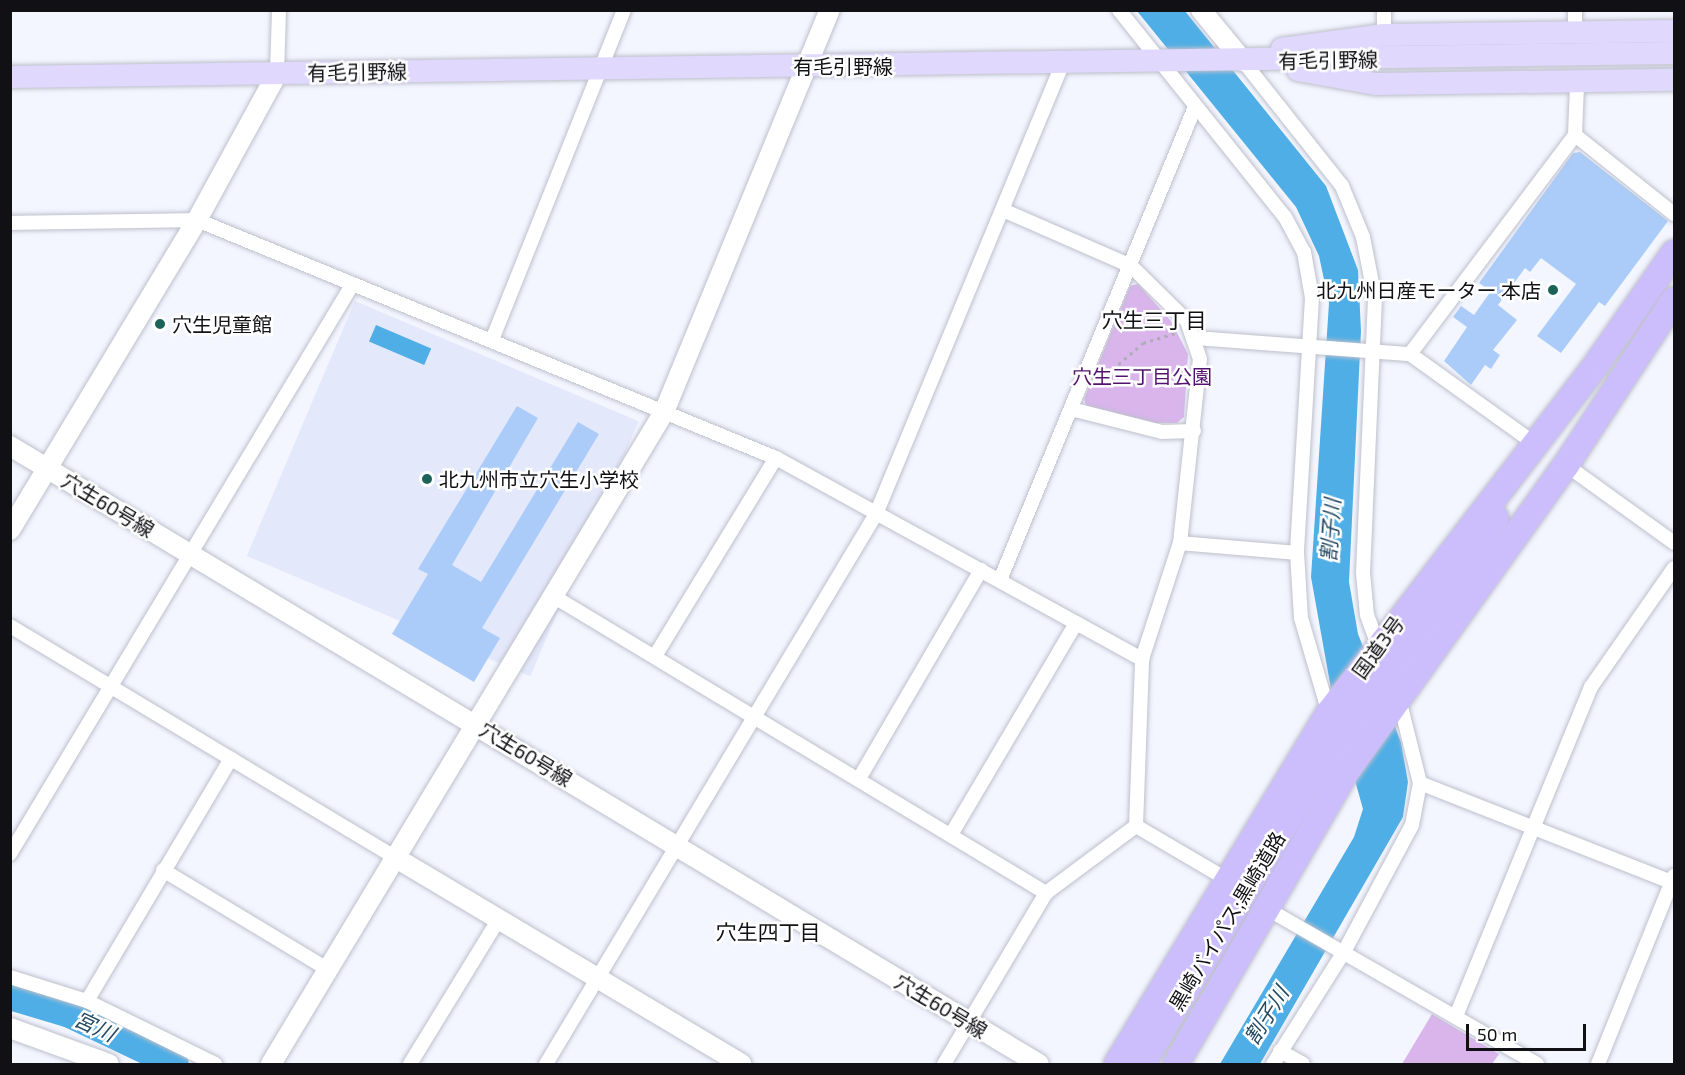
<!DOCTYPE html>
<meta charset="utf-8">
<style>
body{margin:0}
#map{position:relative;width:1685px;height:1075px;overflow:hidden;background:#f3f5ff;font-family:"Exo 2","Noto Sans JP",sans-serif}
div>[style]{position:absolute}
.built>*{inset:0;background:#e4e8fb;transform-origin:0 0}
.green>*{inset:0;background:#d9b5ec}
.water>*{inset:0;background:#4faee6;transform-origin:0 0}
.river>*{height:28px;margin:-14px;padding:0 14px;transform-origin:14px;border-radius:14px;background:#4faee6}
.building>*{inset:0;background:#abccf9}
.path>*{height:3px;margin-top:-1.5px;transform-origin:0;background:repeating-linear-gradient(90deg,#acadb5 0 3px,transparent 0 7.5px)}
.roads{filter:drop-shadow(0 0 2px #bdc0cb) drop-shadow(0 0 2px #bdc0cb)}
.street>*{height:14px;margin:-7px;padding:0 7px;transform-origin:7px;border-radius:7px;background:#fff}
.secondary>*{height:20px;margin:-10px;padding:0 10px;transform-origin:10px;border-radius:10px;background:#fff}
.primary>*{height:22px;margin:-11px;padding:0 11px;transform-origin:11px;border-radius:11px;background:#e0d8fd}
.highway>*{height:26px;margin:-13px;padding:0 13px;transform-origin:13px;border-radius:13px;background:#ccbefc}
.dots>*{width:16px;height:16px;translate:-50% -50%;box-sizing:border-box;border:3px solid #fff;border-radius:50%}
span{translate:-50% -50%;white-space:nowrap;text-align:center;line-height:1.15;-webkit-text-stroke:5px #fff;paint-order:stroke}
.street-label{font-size:20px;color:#111115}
.poi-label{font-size:20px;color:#111115}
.right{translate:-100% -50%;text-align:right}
.left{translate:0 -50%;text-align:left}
.park-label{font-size:20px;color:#54126f}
.neighbourhood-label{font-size:21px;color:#111115}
.water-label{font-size:21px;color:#234a62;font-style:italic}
.frame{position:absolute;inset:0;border:12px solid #111115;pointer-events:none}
.scale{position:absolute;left:1466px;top:1024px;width:120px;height:27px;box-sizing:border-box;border:3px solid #111115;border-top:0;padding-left:8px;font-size:18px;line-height:21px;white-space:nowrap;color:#111115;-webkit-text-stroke:4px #fff;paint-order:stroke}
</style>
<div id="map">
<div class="built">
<div style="left:355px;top:301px;width:308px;height:277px;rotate:23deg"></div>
</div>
<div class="green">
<div style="clip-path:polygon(1138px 284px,1171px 321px,1188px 354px,1184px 417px,1177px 423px,1143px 423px,1087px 408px,1084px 399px,1130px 286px)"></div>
<div style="clip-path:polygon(1432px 1014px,1499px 1054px,1492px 1064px,1402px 1064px)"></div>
</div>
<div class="water">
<div style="clip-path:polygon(1137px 11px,1185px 11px,1326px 186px,1358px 270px,1361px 331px,1349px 582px,1358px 634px,1401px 742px,1408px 782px,1403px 817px,1260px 1064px,1220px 1064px,1354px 837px,1363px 809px,1334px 706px,1311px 577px,1329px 303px,1319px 256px,1296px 207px)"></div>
<div style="left:376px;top:325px;width:60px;height:18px;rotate:23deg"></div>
</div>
<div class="river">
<div style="left:10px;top:996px;width:63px;rotate:16.7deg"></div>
<div style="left:70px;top:1014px;width:116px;rotate:25.5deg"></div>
</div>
<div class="building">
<div style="clip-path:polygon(1580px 152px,1668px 221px,1605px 306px,1599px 302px,1561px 353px,1537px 336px,1576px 284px,1541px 258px,1530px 272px,1525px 268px,1498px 305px,1517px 320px,1493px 350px,1500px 355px,1491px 369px,1485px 365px,1471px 385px,1444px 361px,1467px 327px,1453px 317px,1461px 306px,1474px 315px,1491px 291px,1479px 283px,1573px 153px)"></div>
<div style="clip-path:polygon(517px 406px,538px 418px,452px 565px,481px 582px,578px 422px,599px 434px,482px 628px,500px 638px,474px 682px,392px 634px,428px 574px,418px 569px)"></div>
</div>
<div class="path">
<div style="left:1096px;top:384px;width:62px;rotate:-41.1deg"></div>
<div style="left:1143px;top:343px;width:34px;rotate:-17deg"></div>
</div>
<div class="roads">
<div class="street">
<div style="left:1119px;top:10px;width:265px;rotate:51.3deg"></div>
<div style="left:1285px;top:217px;width:40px;rotate:62deg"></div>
<div style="left:1304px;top:252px;width:47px;rotate:80.1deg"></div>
<div style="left:1312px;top:298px;width:255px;rotate:93.4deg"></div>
<div style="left:1297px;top:553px;width:65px;rotate:86.5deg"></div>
<div style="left:1301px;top:618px;width:99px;rotate:73.6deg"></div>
<div style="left:1384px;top:10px;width:25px;rotate:90deg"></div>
<div style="left:1575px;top:31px;width:21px;rotate:-90deg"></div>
<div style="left:1243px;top:61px;width:159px;rotate:51.6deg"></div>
<div style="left:1342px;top:186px;width:55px;rotate:67.6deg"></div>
<div style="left:1363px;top:237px;width:62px;rotate:78.9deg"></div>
<div style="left:1375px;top:298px;width:275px;rotate:92.5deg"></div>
<div style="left:1363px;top:573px;width:42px;rotate:84.6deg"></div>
<div style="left:1367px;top:615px;width:32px;rotate:70deg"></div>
<div style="left:277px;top:74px;width:64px;rotate:-88.2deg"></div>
<div style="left:1575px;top:135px;width:127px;rotate:38.6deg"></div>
<div style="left:10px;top:223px;width:187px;rotate:-0.9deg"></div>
<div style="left:197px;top:220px;width:626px;rotate:22.35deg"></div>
<div style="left:776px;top:458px;width:418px;rotate:28.8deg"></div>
<div style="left:1196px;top:338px;width:215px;rotate:4.3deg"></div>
<div style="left:1410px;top:354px;width:153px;rotate:35.7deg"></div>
<div style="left:492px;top:340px;width:355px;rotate:-68.2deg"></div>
<div style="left:1410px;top:354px;width:274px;rotate:-53deg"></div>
<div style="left:1575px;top:135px;width:50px;rotate:-87.7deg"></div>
<div style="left:1071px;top:409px;width:94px;rotate:14.2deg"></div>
<div style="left:1162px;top:432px;width:32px;rotate:-2deg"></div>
<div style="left:1566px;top:465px;width:133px;rotate:35.8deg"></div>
<div style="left:1180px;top:543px;width:117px;rotate:4.9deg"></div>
<div style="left:1000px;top:580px;width:512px;rotate:-67.6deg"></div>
<div style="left:553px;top:596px;width:576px;rotate:31.07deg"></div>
<div style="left:10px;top:626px;width:450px;rotate:31deg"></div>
<div style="left:655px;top:656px;width:232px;rotate:-58.6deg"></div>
<div style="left:860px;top:777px;width:240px;rotate:-59.7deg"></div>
<div style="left:1420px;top:783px;width:273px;rotate:21.5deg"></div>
<div style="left:1136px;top:826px;width:107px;rotate:30.4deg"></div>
<div style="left:952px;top:833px;width:244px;rotate:-59.4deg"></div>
<div style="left:10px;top:854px;width:664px;rotate:-58.99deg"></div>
<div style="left:163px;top:870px;width:192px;rotate:31.1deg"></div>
<div style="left:1264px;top:907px;width:315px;rotate:29.9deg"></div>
<div style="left:10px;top:977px;width:81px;rotate:17.3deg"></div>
<div style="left:87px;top:1001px;width:143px;rotate:26.2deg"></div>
<div style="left:87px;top:1001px;width:282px;rotate:-59.3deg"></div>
<div style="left:1456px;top:1016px;width:356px;rotate:-67.7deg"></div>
<div style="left:1591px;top:687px;width:145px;rotate:-55.1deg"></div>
<div style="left:1280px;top:1051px;width:26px;rotate:29deg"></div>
<div style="left:410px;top:1064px;width:170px;rotate:-58.5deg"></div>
<div style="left:546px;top:1064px;width:641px;rotate:-59.04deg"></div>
<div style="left:876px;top:514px;width:486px;rotate:-67.5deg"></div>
<div style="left:944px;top:1064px;width:199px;rotate:-59.2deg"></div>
<div style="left:1046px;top:893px;width:112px;rotate:-36.7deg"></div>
<div style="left:1136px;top:826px;width:167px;rotate:-87.9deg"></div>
<div style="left:1142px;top:659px;width:122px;rotate:-71.9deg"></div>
<div style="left:1180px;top:543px;width:185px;rotate:-83.8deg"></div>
<div style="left:1200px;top:359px;width:40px;rotate:-108.9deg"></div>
<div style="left:1187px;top:321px;width:78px;rotate:-135.5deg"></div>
<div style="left:1131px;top:266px;width:137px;rotate:-156.4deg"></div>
<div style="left:1273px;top:1064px;width:135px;rotate:-57.7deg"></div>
<div style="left:1345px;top:950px;width:142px;rotate:-61.8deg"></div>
<div style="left:1412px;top:825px;width:43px;rotate:-79.2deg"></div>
<div style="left:1420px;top:783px;width:87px;rotate:-104deg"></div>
<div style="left:1598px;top:1064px;width:203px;rotate:-68deg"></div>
</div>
<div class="secondary">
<div style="left:1201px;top:10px;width:66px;rotate:50.5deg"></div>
<div style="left:10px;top:446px;width:1200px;rotate:30.99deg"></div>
<div style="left:10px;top:530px;width:362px;rotate:-58.9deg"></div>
<div style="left:197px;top:220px;width:166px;rotate:-61.3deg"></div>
<div style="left:396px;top:858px;width:402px;rotate:30.8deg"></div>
<div style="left:10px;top:1028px;width:105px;rotate:20deg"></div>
<div style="left:271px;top:1064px;width:761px;rotate:-58.92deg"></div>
<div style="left:664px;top:412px;width:435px;rotate:-67.6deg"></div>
</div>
<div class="primary">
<div style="left:1282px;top:49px;width:103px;rotate:-7.8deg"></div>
<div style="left:1384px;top:35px;width:290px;rotate:-0.8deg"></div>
<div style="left:1298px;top:70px;width:79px;rotate:10.2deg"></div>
<div style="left:1376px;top:84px;width:298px;rotate:-0.8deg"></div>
<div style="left:10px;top:77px;width:1664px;rotate:-0.83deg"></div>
</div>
<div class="highway">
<div style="left:1117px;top:1064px;width:410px;rotate:-58.9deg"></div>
<div style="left:1329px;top:713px;width:442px;rotate:-52.5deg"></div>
<div style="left:1598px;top:362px;width:133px;rotate:-55.1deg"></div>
<div style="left:1142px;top:1064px;width:334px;rotate:-59.2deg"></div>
<div style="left:1313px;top:777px;width:317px;rotate:-54.8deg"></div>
<div style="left:1176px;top:1064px;width:338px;rotate:-59.8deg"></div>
<div style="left:1346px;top:772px;width:378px;rotate:-54.4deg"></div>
<div style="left:1566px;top:465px;width:197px;rotate:-56.8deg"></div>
</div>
</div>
<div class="dots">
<div style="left:1553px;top:290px;background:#1b6358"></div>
<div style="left:160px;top:324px;background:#1b6358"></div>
<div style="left:427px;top:479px;background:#1b6358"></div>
</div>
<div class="street-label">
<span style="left:1328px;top:60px;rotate:-1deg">有毛引野線</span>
<span style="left:843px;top:66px">有毛引野線</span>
<span style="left:357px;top:72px;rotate:-1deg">有毛引野線</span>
<span style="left:108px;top:505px;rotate:31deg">穴生60号線</span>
<span style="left:1378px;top:647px;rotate:-54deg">国道3号</span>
<span style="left:526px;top:754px;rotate:31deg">穴生60号線</span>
<span style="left:1227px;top:921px;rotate:-59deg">黒崎バイパス;黒崎道路</span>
<span style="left:941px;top:1006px;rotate:31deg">穴生60号線</span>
</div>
<div class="poi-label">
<span class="right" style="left:1541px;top:290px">北九州日産モーター 本店</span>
<span class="left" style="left:172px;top:324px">穴生児童館</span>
<span class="left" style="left:439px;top:479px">北九州市立穴生小学校</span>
</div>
<div class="park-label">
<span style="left:1142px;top:376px">穴生三丁目公園</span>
</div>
<div class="neighbourhood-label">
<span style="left:1154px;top:320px">穴生三丁目</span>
<span style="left:768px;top:932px">穴生四丁目</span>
</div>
<div class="water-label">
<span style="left:1330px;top:530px;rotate:-86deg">割子川</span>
<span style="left:1266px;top:1015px;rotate:-58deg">割子川</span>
<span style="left:95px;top:1026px;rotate:25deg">宮川</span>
</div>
<div class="frame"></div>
<div class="scale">50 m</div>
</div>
